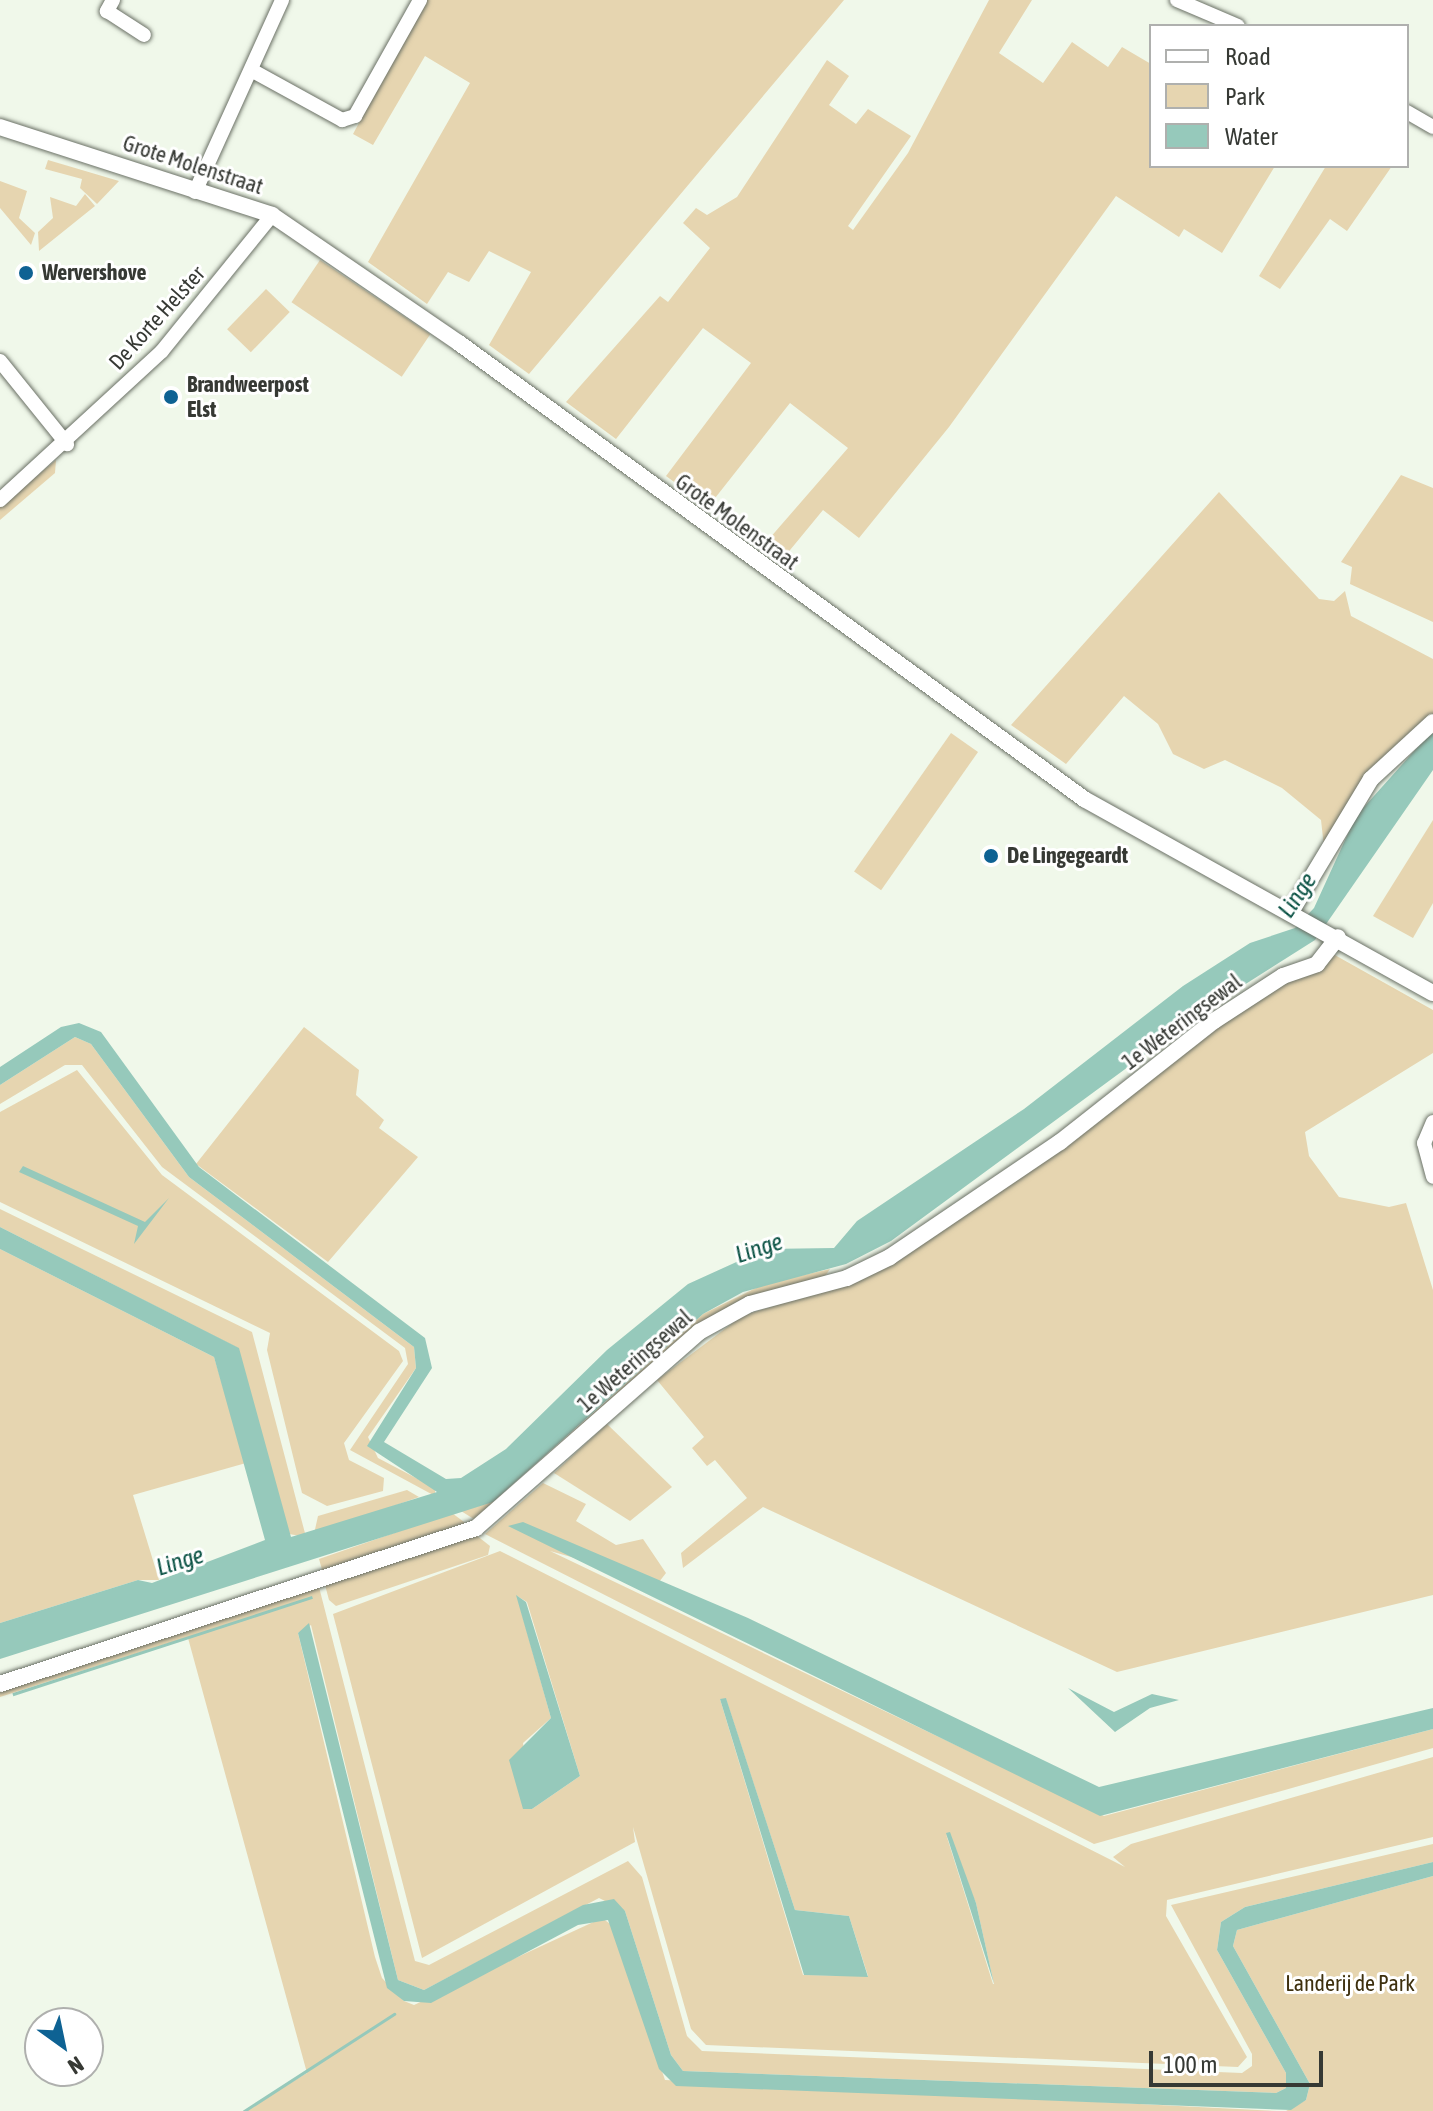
<!DOCTYPE html>
<style>
body{margin:0}
#map{position:relative;width:1433px;height:2111px;overflow:hidden;background:#f0f8ea;font-family:"Asap Condensed",sans-serif}
div>[style]{position:absolute}
.green>*{inset:0;background:#e6d5b0;transform-origin:0 0}
.water>*{inset:0;background:#96c9bb;transform-origin:0 0}
.stream>*{height:3px;margin:-1.5px;padding:0 1.5px;transform-origin:1.5px;border-radius:1.5px;background:#96c9bb}
.roads{filter:drop-shadow(0 0 2px #6a7065) drop-shadow(0 0 2px #6a7065)}
.minor>*{height:14px;margin:-7px;padding:0 7px;transform-origin:7px;border-radius:7px;background:#fff}
.tertiary>*{height:16px;margin:-8px;padding:0 8px;transform-origin:8px;border-radius:8px;background:#fff}
.dots>*{width:22px;height:22px;translate:-50% -50%;box-sizing:border-box;border:4px solid #fff;border-radius:50%}
span{translate:-50% -50%;white-space:nowrap;text-align:center;line-height:1.15;-webkit-text-stroke:6px #fff;paint-order:stroke}
.street-label{font-size:22px;color:#363934}
.poi-label{font-size:22px;color:#363934;font-weight:700}
.left{translate:0 -50%;text-align:left}
.park-label{font-size:22px;color:#3d2f0d}
.water-label{font-size:24px;color:#0a5244;font-style:italic}
.legend{position:absolute;left:1149px;top:24px;width:260px;height:144px;box-sizing:border-box;background:#fff;border:2px solid #afb0ae;margin:0;padding:10px 14px;list-style:none;font-size:24px;color:#363934}
.legend li{display:flex;align-items:center;gap:16px;height:40px}
.legend b{width:40px;border:2px solid #afb0ae}
.north{position:absolute;left:24px;top:2007px;width:80px;height:80px;box-sizing:border-box;background:#fff;border:2px solid #afb0ae;border-radius:50%;rotate:147deg;font-size:22px;font-weight:700;line-height:32px;text-align:center;color:#363934}
.north::after{content:'';display:block;margin:auto;width:28px;height:36px;background:#0e6293;clip-path:polygon(50% 0,100% 100%,50% 72%,0 100%)}
.scale{position:absolute;left:1149px;top:2051px;width:174px;height:36px;box-sizing:border-box;border:4px solid #363934;border-top:0;padding-left:10px;font-size:24px;line-height:28px;white-space:nowrap;color:#363934;-webkit-text-stroke:6px #fff;paint-order:stroke}
</style>
<div id="map">
<div class="green">
<div style="clip-path:polygon(425px 0,844px 0,529px 374px,489px 345px,531px 272px,489px 251px,469px 282px,448px 272px,427px 304px,368px 262px,470px 83px,425px 56px,373px 145px,353px 134px)"></div>
<div style="clip-path:polygon(989px 0,1032px 0,999px 53px,1043px 83px,1072px 42px,1108px 67px,1122px 47px,1151px 64px,1151px 166px,1275px 166px,1222px 253px,1184px 229px,1179px 237px,1116px 196px,949px 427px,859px 538px,823px 510px,781px 561px,762px 547px,848px 448px,790px 403px,708px 507px,666px 476px,751px 363px,703px 328px,616px 439px,566px 402px,660px 296px,668px 302px,710px 248px,683px 223px,696px 208px,707px 215px,737px 197px,827px 60px,849px 76px,829px 105px,856px 124px,868px 109px,911px 136px,848px 226px,853px 230px,908px 153px)"></div>
<div style="clip-path:polygon(48px 160px,119px 181px,97px 204px,80px 188px,82px 179px,45px 169px)"></div>
<div style="clip-path:polygon(1326px 166px,1392px 166px,1347px 231px,1330px 219px,1280px 289px,1259px 276px)"></div>
<div style="clip-path:polygon(0 181px,27px 191px,19px 218px,35px 233px,31px 245px,0 208px)"></div>
<div style="clip-path:polygon(85px 194px,95px 206px,39px 251px,38px 232px,53px 218px,50px 197px,76px 206px)"></div>
<div style="left:320px;top:260px;width:133px;height:51px;rotate:34deg"></div>
<div style="left:266px;top:289px;width:33px;height:56px;rotate:44deg"></div>
<div style="clip-path:polygon(56px 460px,55px 473px,0 520px,0 507px)"></div>
<div style="clip-path:polygon(1401px 475px,1433px 488px,1433px 622px,1350px 584px,1352px 567px,1341px 562px)"></div>
<div style="clip-path:polygon(1219px 492px,1319px 599px,1334px 601px,1345px 591px,1351px 616px,1433px 659px,1433px 715px,1383px 759px,1324px 847px,1321px 820px,1282px 788px,1225px 760px,1204px 769px,1173px 754px,1158px 724px,1124px 696px,1066px 764px,1011px 725px)"></div>
<div style="left:951px;top:733px;width:33px;height:169px;rotate:35deg"></div>
<div style="clip-path:polygon(1433px 820px,1433px 903px,1413px 938px,1373px 916px)"></div>
<div style="clip-path:polygon(1333px 954px,1433px 1010px,1433px 1053px,1305px 1132px,1309px 1156px,1339px 1197px,1389px 1207px,1406px 1203px,1433px 1290px,1433px 1595px,1117px 1672px,763px 1507px,683px 1568px,681px 1553px,747px 1498px,715px 1460px,707px 1466px,692px 1448px,704px 1437px,657px 1380px,742px 1316px,857px 1280px,1203px 1036px)"></div>
<div style="clip-path:polygon(304px 1027px,359px 1070px,356px 1095px,384px 1120px,379px 1128px,418px 1157px,328px 1262px,196px 1164px)"></div>
<div style="clip-path:polygon(75px 1037px,91px 1044px,189px 1177px,414px 1347px,416px 1368px,368px 1437px,378px 1458px,435px 1488px,435px 1496px,350px 1450px,408px 1364px,405px 1348px,162px 1167px,82px 1065px,65px 1065px,0 1104px,0 1085px)"></div>
<div style="clip-path:polygon(77px 1070px,162px 1175px,399px 1351px,403px 1361px,344px 1443px,349px 1460px,384px 1478px,383px 1491px,327px 1506px,302px 1493px,267px 1350px,270px 1333px,0 1202px,0 1112px)"></div>
<div style="clip-path:polygon(0 1209px,252px 1332px,306px 1537px,289px 1534px,238px 1348px,0 1227px)"></div>
<div style="clip-path:polygon(0 1249px,214px 1357px,246px 1463px,133px 1495px,159px 1580px,138px 1580px,0 1623px)"></div>
<div style="clip-path:polygon(830px 1269px,823px 1279px,733px 1305px,477px 1521px,461px 1511px,492px 1502px,516px 1483px,703px 1314px,764px 1284px)"></div>
<div style="clip-path:polygon(607px 1424px,672px 1487px,630px 1521px,554px 1473px)"></div>
<div style="clip-path:polygon(543px 1483px,586px 1504px,576px 1521px,616px 1545px,643px 1539px,666px 1573px,659px 1582px,550px 1551px,1104px 1816px,1433px 1729px,1433px 1748px,1094px 1844px,485px 1534px)"></div>
<div style="clip-path:polygon(407px 1490px,419px 1497px,314px 1534px,318px 1516px)"></div>
<div style="clip-path:polygon(452px 1513px,468px 1525px,323px 1573px,319px 1559px)"></div>
<div style="clip-path:polygon(476px 1535px,490px 1546px,488px 1555px,336px 1606px,329px 1600px,325px 1585px)"></div>
<div style="clip-path:polygon(evenodd,500px 1551px,1125px 1867px,1113px 1857px,1131px 1844px,1433px 1757px,1433px 1837px,1167px 1900px,1166px 1916px,1247px 2057px,1238px 2067px,706px 2045px,691px 2029px,633px 1827px,635px 1842px,422px 1958px,333px 1614px,500px 1551px,517px 1596px,527px 1602px,580px 1776px,532px 1809px,523px 1743px,551px 1718px,517px 1596px,500px 1551px,720px 1699px,726px 1699px,795px 1910px,849px 1916px,868px 1976px,803px 1975px,720px 1699px,500px 1551px,946px 1834px,976px 1903px,994px 1984px,993px 1984px,946px 1834px)"></div>
<div style="clip-path:polygon(319px 1587px,415px 1961px,429px 1965px,628px 1861px,642px 1877px,687px 2036px,702px 2051px,1242px 2073px,1252px 2066px,1252px 2054px,1171px 1905px,1433px 1844px,1433px 1862px,1245px 1907px,1221px 1922px,1217px 1950px,1286px 2073px,1286px 2088px,1276px 2093px,683px 2071px,671px 2055px,625px 1911px,599px 1898px,424px 1990px,398px 1980px,311px 1625px,298px 1633px,375px 1957px,382px 1978px,404px 2001px,414px 2005px,602px 1918px,613px 1926px,665px 2080px,1277px 2111px,244px 2111px,307px 2073px,188px 1638px,313px 1597px,0 1697px,0 1690px)"></div>
<div style="clip-path:polygon(1433px 1876px,1433px 2111px,1286px 2111px,1306px 2100px,1310px 2084px,1233px 1946px,1237px 1930px)"></div>
</div>
<div class="water">
<div style="clip-path:polygon(1433px 730px,1433px 770px,1315px 940px,1211px 1006px,891px 1241px,846px 1264px,743px 1292px,703px 1314px,493px 1502px,0 1659px,0 1623px,138px 1580px,152px 1583px,265px 1540px,214px 1357px,0 1249px,0 1227px,239px 1348px,291px 1537px,437px 1492px,367px 1446px,416px 1368px,414px 1347px,189px 1177px,91px 1044px,75px 1037px,0 1085px,0 1067px,61px 1027px,79px 1023px,101px 1032px,199px 1167px,425px 1338px,432px 1368px,384px 1442px,446px 1479px,461px 1478px,506px 1449px,607px 1350px,688px 1284px,765px 1249px,834px 1248px,857px 1221px,1024px 1109px,1183px 986px,1250px 943px,1295px 928px,1314px 908px,1356px 816px)"></div>
<div style="clip-path:polygon(23px 1166px,145px 1222px,169px 1198px,134px 1244px,138px 1226px,19px 1172px)"></div>
<div style="clip-path:polygon(523px 1522px,748px 1618px,1099px 1787px,1433px 1708px,1433px 1729px,1100px 1816px,508px 1526px)"></div>
<div style="clip-path:polygon(516px 1595px,526px 1602px,580px 1776px,532px 1809px,523px 1809px,509px 1760px,551px 1718px)"></div>
<div style="left:312px;top:1596px;width:3px;height:315px;rotate:72deg"></div>
<div style="clip-path:polygon(309px 1623px,398px 1980px,424px 1990px,583px 1905px,614px 1899px,625px 1911px,671px 2055px,683px 2071px,1276px 2093px,1286px 2088px,1286px 2073px,1217px 1950px,1221px 1922px,1245px 1907px,1433px 1862px,1433px 1876px,1237px 1930px,1233px 1946px,1310px 2084px,1306px 2100px,1291px 2110px,676px 2086px,659px 2069px,608px 1920px,578px 1925px,431px 2003px,404px 2001px,387px 1988px,298px 1633px)"></div>
<div style="clip-path:polygon(1068px 1688px,1114px 1712px,1152px 1694px,1179px 1700px,1150px 1708px,1115px 1732px)"></div>
<div style="clip-path:polygon(726px 1698px,795px 1910px,849px 1916px,868px 1977px,804px 1975px,720px 1699px)"></div>
<div style="clip-path:polygon(950px 1832px,976px 1903px,994px 1984px,946px 1833px)"></div>
</div>
<div class="stream">
<div style="left:244px;top:2111px;width:179px;rotate:-32.9deg"></div>
</div>
<div class="roads">
<div class="minor">
<div style="left:113px;top:0;width:13px;rotate:119deg"></div>
<div style="left:107px;top:11px;width:44px;rotate:33deg"></div>
<div style="left:1177px;top:0;width:66px;rotate:23.1deg"></div>
<div style="left:253px;top:71px;width:102px;rotate:28.8deg"></div>
<div style="left:342px;top:120px;width:14px;rotate:-17deg"></div>
<div style="left:355px;top:116px;width:133px;rotate:-60.7deg"></div>
<div style="left:1407px;top:112px;width:30px;rotate:30deg"></div>
<div style="left:195px;top:192px;width:211px;rotate:-65.6deg"></div>
<div style="left:0;top:361px;width:107px;rotate:51.1deg"></div>
<div style="left:0;top:500px;width:220px;rotate:-42.6deg"></div>
<div style="left:162px;top:351px;width:175px;rotate:-51deg"></div>
<div style="left:1433px;top:1122px;width:23px;rotate:113deg"></div>
<div style="left:1424px;top:1143px;width:35px;rotate:75deg"></div>
</div>
<div class="tertiary">
<div style="left:0;top:127px;width:286px;rotate:17.9deg"></div>
<div style="left:272px;top:215px;width:227px;rotate:34.4deg"></div>
<div style="left:459px;top:343px;width:774px;rotate:36.11deg"></div>
<div style="left:1084px;top:799px;width:399px;rotate:29.1deg"></div>
<div style="left:1292px;top:910px;width:153px;rotate:-58.9deg"></div>
<div style="left:1371px;top:779px;width:84px;rotate:-42.6deg"></div>
<div style="left:0;top:1684px;width:501px;rotate:-18.15deg"></div>
<div style="left:476px;top:1528px;width:297px;rotate:-41.3deg"></div>
<div style="left:699px;top:1332px;width:58px;rotate:-28.8deg"></div>
<div style="left:750px;top:1304px;width:100px;rotate:-15deg"></div>
<div style="left:847px;top:1278px;width:48px;rotate:-26deg"></div>
<div style="left:890px;top:1257px;width:205px;rotate:-34.1deg"></div>
<div style="left:1060px;top:1142px;width:196px;rotate:-38.2deg"></div>
<div style="left:1214px;top:1021px;width:82px;rotate:-33.1deg"></div>
<div style="left:1283px;top:976px;width:36px;rotate:-19deg"></div>
<div style="left:1317px;top:964px;width:34px;rotate:-52deg"></div>
</div>
</div>
<div class="dots">
<div style="left:26px;top:273px;background:#0e6293"></div>
<div style="left:171px;top:397px;background:#0e6293"></div>
<div style="left:991px;top:856px;background:#0e6293"></div>
</div>
<div class="street-label">
<span style="left:193px;top:165px;rotate:18deg">Grote Molenstraat</span>
<span style="left:157px;top:318px;rotate:-48deg">De Korte Helster</span>
<span style="left:737px;top:522px;rotate:36deg">Grote Molenstraat</span>
<span style="left:1182px;top:1022px;rotate:-37deg">1e Weteringsewal</span>
<span style="left:635px;top:1361px;rotate:-41deg">1e Weteringsewal</span>
</div>
<div class="poi-label">
<span class="left" style="left:42px;top:273px">Wervershove</span>
<span class="left" style="left:187px;top:397px">Brandweerpost<br>Elst</span>
<span class="left" style="left:1007px;top:856px">De Lingegeardt</span>
</div>
<div class="park-label">
<span style="left:1350px;top:1984px">Landerij de Park</span>
</div>
<div class="water-label">
<span style="left:1297px;top:895px;rotate:-56deg">Linge</span>
<span style="left:759px;top:1248px;rotate:-18deg">Linge</span>
<span style="left:180px;top:1561px;rotate:-17deg">Linge</span>
</div>
<ul class="legend">
<li><b style="height:10px;background:#fff"></b>Road</li>
<li><b style="height:22px;background:#e6d5b0"></b>Park</li>
<li><b style="height:22px;background:#96c9bb"></b>Water</li>
</ul>
<div class="north">N</div>
<div class="scale">100 m</div>
</div>
